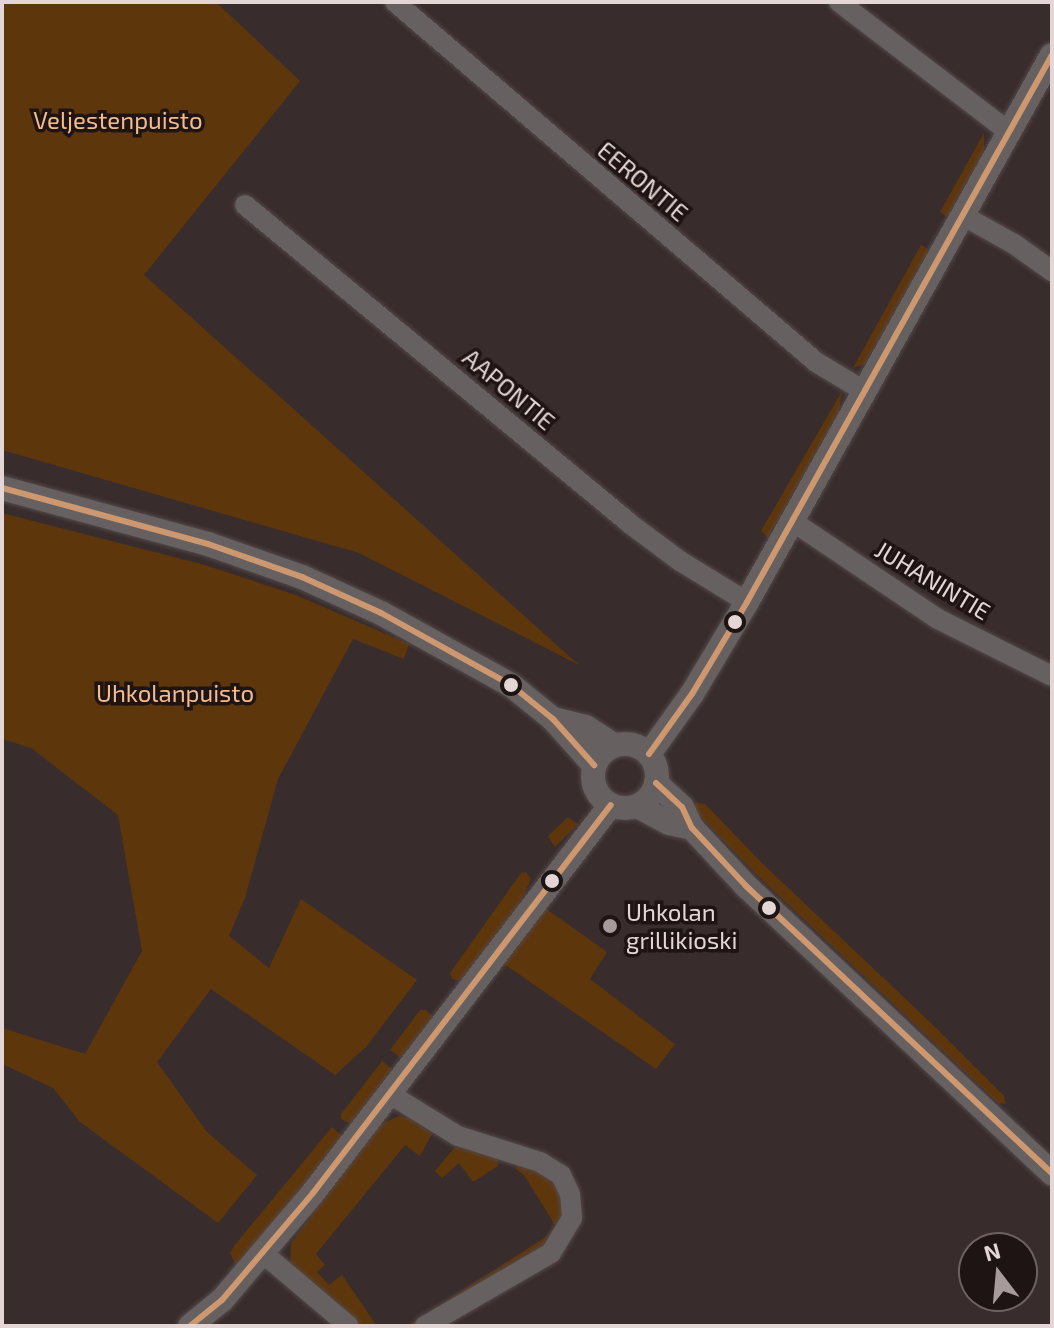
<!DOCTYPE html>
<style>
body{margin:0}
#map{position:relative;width:1054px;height:1328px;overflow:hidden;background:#382c2c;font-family:"Exo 2",sans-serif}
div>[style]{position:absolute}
.green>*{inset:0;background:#5e360c}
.roads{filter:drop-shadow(0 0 2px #534848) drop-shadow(0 0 2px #534848)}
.minor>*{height:20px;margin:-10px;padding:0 10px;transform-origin:10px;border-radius:10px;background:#666061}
.tertiary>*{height:24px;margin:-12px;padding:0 12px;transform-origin:12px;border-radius:12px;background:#666061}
.tertiary>.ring{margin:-12px;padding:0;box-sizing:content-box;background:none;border:24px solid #666061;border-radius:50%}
.bus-1>*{height:6px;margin:-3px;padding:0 3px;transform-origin:3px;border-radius:3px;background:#cd976f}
.dots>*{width:22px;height:22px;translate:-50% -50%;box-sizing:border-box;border:4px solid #1d1413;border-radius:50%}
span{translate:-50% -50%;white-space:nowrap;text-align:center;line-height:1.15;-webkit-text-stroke:7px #1d1413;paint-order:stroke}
.park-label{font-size:24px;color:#f5bb8a}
.street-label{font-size:24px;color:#e3d6d5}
.poi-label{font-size:24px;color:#e3d6d5}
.left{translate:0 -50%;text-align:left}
.frame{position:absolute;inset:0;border:4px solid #e3d6d5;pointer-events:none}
.north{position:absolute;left:958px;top:1232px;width:80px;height:80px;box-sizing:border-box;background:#1d1413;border:2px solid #6c6261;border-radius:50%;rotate:344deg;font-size:22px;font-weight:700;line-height:32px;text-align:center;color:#e3d6d5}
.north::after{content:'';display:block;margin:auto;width:28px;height:36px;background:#a79a9a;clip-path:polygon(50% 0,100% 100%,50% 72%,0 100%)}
</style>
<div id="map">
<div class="green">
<div style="clip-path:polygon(2px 2px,216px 2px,300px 81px,144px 275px,579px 665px,359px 553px,2px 450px)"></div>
<div style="clip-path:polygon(984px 133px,984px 152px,947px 217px,940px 212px)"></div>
<div style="clip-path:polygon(921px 245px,930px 250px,865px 364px,853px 368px)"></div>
<div style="clip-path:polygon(842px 391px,839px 412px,768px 538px,761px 531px)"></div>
<div style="clip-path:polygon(2px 513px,205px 565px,296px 595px,409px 644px,404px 659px,353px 639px,278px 779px,245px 898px,229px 936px,269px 968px,301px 899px,417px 980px,366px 1047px,335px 1075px,211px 989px,157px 1062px,207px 1132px,257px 1175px,218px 1223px,80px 1122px,53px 1088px,2px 1064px,2px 1028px,85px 1054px,142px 951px,118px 815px,31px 748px,2px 739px)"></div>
<div style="clip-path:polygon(696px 803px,705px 804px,763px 864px,932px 1024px,1004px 1096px,1006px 1104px,998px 1103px,755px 873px,691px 807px)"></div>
<div style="clip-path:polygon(568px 817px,578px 824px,555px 847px,548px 836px)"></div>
<div style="clip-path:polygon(526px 872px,531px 879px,517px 910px,464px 981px,452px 979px,450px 973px,521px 873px)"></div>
<div style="clip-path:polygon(545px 908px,607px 952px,590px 979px,675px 1044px,656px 1069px,504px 964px)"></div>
<div style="clip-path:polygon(420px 1010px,426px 1010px,435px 1018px,401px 1058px,390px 1050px)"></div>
<div style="clip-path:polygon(382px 1061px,392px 1069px,351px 1124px,341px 1119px,341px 1114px)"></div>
<div style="clip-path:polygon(399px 1116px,411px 1119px,432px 1134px,420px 1156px,405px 1145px,316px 1254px,325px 1265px,317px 1272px,329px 1285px,342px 1275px,377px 1326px,357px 1326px,290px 1265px,291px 1243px,379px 1125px)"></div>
<div style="clip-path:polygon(332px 1127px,343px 1137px,238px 1270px,230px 1253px,234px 1246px)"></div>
<div style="clip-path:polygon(455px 1147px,498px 1157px,498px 1166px,473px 1182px,459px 1163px,442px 1178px,435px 1171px)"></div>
<div style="clip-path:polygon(519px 1161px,557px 1180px,567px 1212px,554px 1241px,419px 1326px,407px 1326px,547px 1236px,555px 1225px,524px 1175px,516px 1169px)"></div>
</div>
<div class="roads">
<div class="minor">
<div style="left:395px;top:2px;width:554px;rotate:40.53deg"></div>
<div style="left:816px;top:362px;width:56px;rotate:31.1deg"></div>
<div style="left:839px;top:2px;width:214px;rotate:37.4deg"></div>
<div style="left:245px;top:205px;width:499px;rotate:39.6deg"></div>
<div style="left:629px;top:523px;width:64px;rotate:36.7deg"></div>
<div style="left:680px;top:561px;width:79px;rotate:31.5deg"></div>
<div style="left:962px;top:215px;width:60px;rotate:29.1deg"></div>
<div style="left:1014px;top:244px;width:47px;rotate:35.4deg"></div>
<div style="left:792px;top:521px;width:176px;rotate:33.9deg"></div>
<div style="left:938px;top:619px;width:127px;rotate:26.6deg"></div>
<div style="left:388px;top:1093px;width:82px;rotate:31.6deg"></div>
<div style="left:458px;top:1136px;width:86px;rotate:17.6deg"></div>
<div style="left:540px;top:1162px;width:25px;rotate:32deg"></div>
<div style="left:561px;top:1175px;width:21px;rotate:65deg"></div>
<div style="left:570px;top:1194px;width:24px;rotate:85deg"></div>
<div style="left:572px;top:1218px;width:41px;rotate:121deg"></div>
<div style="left:551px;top:1253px;width:146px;rotate:149.9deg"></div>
<div style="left:264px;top:1254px;width:111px;rotate:40.3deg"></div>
</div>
<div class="tertiary">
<div style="left:2px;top:488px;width:213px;rotate:15.2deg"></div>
<div style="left:208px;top:544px;width:100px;rotate:19.3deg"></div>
<div style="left:302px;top:577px;width:87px;rotate:24.5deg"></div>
<div style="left:381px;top:613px;width:149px;rotate:29deg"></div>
<div style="left:511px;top:685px;width:54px;rotate:39deg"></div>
<div style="left:553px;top:719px;width:62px;rotate:48.3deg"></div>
<div style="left:553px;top:719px;width:34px;rotate:14deg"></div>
<div style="left:586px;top:727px;width:33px;rotate:33deg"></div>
<div class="ring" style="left:593px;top:744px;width:40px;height:40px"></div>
<div style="left:649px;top:754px;width:74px;rotate:-54.4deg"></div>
<div style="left:692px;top:694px;width:107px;rotate:-59.1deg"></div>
<div style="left:747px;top:602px;width:626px;rotate:-60.86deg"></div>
<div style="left:656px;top:783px;width:35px;rotate:43deg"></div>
<div style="left:682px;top:807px;width:23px;rotate:65deg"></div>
<div style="left:692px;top:828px;width:79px;rotate:47deg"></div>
<div style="left:746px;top:886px;width:420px;rotate:43.2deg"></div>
<div style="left:637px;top:806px;width:36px;rotate:28deg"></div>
<div style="left:669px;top:823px;width:24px;rotate:12deg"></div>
<div style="left:190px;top:1326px;width:41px;rotate:-39.1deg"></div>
<div style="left:222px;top:1300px;width:140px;rotate:-49.6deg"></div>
<div style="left:313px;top:1193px;width:489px;rotate:-52.5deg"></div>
</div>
</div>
<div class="bus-1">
<div style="left:2px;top:488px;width:213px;rotate:15.2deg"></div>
<div style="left:208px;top:544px;width:100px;rotate:19.3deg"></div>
<div style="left:302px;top:577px;width:87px;rotate:24.5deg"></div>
<div style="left:381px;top:613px;width:149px;rotate:29deg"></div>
<div style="left:511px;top:685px;width:54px;rotate:39deg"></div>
<div style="left:553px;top:719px;width:62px;rotate:48.3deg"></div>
<div style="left:649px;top:754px;width:74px;rotate:-54.4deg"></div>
<div style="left:692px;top:694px;width:107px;rotate:-59.1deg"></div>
<div style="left:747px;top:602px;width:626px;rotate:-60.86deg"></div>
<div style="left:656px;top:783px;width:35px;rotate:43deg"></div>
<div style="left:682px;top:807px;width:23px;rotate:65deg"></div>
<div style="left:692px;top:828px;width:79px;rotate:47deg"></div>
<div style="left:746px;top:886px;width:420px;rotate:43.2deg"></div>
<div style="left:190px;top:1326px;width:41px;rotate:-39.1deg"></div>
<div style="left:222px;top:1300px;width:140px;rotate:-49.6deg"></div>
<div style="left:313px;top:1193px;width:489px;rotate:-52.5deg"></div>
</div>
<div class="dots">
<div style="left:735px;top:622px;background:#e3d6d5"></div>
<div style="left:511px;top:685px;background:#e3d6d5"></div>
<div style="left:552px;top:881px;background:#e3d6d5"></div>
<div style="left:769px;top:908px;background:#e3d6d5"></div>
<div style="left:610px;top:926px;background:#a79a9a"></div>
</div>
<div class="park-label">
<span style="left:118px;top:120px">Veljestenpuisto</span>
<span style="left:175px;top:693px">Uhkolanpuisto</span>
</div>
<div class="street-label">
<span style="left:643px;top:181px;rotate:40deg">EERONTIE</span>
<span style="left:509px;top:389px;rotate:40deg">AAPONTIE</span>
<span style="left:933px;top:580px;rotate:31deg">JUHANINTIE</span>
</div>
<div class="poi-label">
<span class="left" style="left:626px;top:926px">Uhkolan<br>grillikioski</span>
</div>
<div class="frame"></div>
<div class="north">N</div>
</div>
